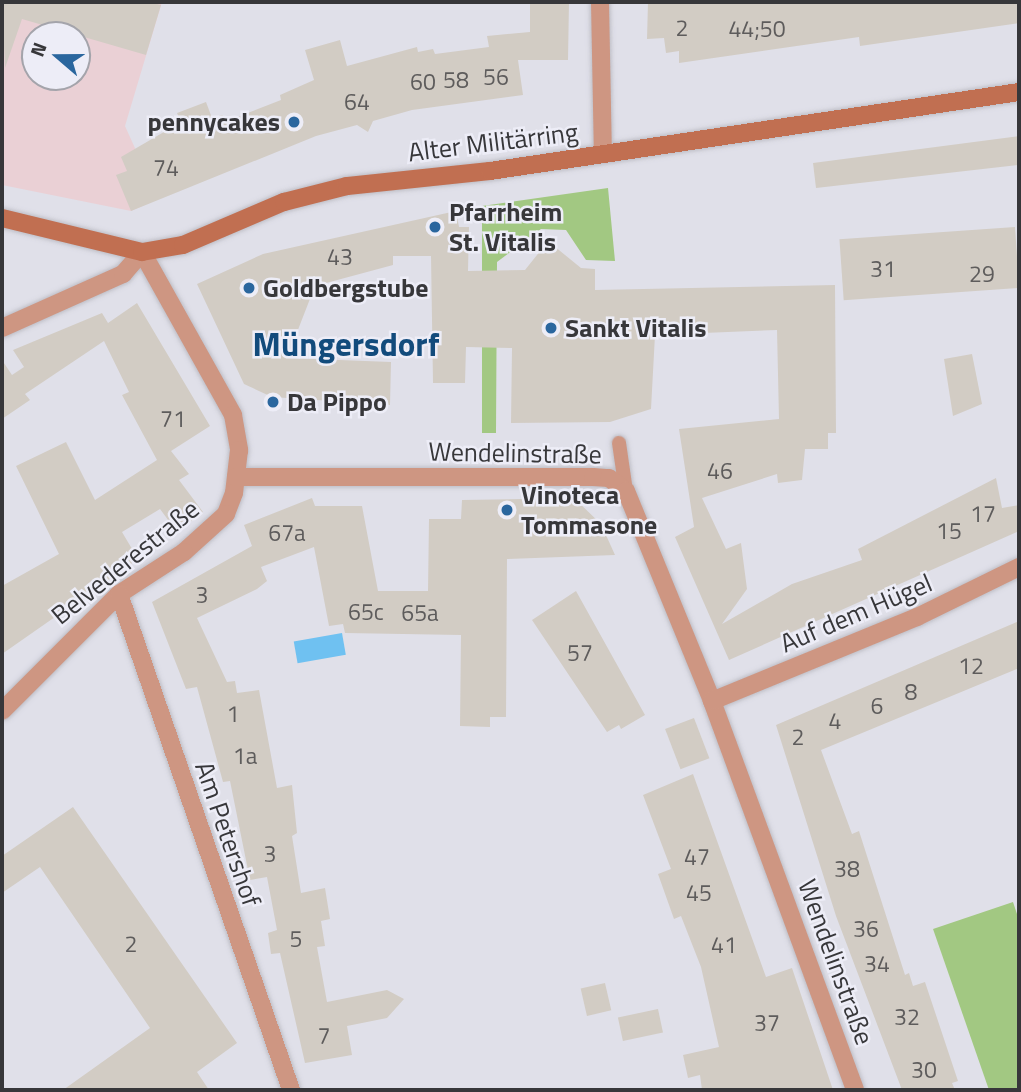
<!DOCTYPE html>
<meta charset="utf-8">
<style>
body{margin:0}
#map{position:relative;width:1021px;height:1092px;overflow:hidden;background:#e0e0e9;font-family:"Titillium Web",sans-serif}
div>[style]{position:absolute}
.education>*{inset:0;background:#ead0d5}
.green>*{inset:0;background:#a2c882}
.water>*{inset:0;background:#6fc1f1;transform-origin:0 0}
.building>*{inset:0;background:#d2ccc4;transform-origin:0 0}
.roads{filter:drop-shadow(0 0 2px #bebec6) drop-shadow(0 0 2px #bebec6)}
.lane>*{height:14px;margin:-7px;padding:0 7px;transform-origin:7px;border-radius:7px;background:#ce9682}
.street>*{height:18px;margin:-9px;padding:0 9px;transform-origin:9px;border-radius:9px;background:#ce9682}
.secondary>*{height:18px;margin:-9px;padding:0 9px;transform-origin:9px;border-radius:9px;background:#c16f51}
.dots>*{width:19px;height:19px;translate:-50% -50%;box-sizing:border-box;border:4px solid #ededf7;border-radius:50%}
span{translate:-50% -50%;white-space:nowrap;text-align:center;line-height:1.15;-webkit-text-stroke:5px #ededf7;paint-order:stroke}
.number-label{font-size:23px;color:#5e5c5c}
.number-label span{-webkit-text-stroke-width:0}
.poi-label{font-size:26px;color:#37373a;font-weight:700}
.right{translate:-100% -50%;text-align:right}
.left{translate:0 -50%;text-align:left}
.street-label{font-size:26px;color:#37373a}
.district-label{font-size:33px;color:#124b7c;font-weight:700}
.frame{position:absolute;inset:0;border:4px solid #37373a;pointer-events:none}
.north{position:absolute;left:21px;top:21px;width:70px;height:70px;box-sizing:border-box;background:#ededf7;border:2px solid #a4a4ab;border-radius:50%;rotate:290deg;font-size:19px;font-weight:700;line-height:28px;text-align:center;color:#37373a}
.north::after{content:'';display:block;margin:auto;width:24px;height:32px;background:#2a669e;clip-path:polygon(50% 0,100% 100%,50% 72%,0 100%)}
</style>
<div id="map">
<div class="education">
<div style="clip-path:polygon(evenodd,2px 2px,162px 2px,125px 126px,158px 199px,131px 211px,2px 185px,2px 2px,35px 35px,77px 35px,77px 77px,35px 77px,35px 35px)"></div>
</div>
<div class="green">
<div style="clip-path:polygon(608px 188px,615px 261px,586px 260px,566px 230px,541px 229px,497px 262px,496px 433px,482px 433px,482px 206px)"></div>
<div style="clip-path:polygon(1013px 902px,1019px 920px,1019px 1090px,989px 1090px,933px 929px)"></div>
</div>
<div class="water">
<div style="left:342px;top:633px;width:22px;height:49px;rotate:80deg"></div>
</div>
<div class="building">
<div style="clip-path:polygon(2px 2px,149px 2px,161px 5px,146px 55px,22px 19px,5px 68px)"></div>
<div style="clip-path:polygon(530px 2px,569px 2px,568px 60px,518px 60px,523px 95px,412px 110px,373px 121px,368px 132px,357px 125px,316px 136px,131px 211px,116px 175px,127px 171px,121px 157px,181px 122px,177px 113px,206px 102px,212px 118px,223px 115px,225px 122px,281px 100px,280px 95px,314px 80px,305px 50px,340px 40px,347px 66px,417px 47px,418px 52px,433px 49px,435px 54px,489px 47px,487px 36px,530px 32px)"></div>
<div style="clip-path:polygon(648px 2px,1019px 2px,1019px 23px,860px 46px,859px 37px,679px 63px,679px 51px,666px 53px,664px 38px,647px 39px)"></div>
<div style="clip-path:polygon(1019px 136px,1019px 165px,816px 188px,813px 163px)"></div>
<div style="clip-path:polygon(456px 211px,459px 227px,469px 227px,468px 271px,525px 270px,541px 250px,554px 246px,581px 268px,595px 269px,595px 290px,835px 285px,836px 433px,828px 433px,828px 449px,805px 449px,802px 480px,778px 483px,777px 474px,702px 498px,726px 549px,741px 543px,747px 589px,722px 624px,792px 584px,862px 560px,858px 549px,996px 478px,1002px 508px,1019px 505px,1019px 531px,729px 660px,675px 537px,694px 527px,679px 429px,779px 419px,777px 330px,655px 335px,651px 409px,610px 422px,511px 423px,512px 348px,466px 347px,465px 383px,433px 383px,431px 256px,393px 256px,393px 265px,315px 286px,287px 358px,391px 362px,390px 405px,272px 397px,244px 384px,197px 284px,263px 254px)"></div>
<div style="left:1015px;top:227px;width:61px;height:176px;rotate:86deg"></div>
<div style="clip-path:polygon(137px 303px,210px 426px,171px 451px,189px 474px,179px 480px,203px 512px,177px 532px,160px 509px,122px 532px,138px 559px,2px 654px,2px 586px,59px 554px,16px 466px,66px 442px,95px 500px,157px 460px,122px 395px,129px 392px,104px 341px,25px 394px,30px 400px,2px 419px,2px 360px,12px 375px,24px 367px,13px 350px,102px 313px,108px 323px)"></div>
<div style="clip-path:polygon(972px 354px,982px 404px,953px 416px,944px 359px)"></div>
<div style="clip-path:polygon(312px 498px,315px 506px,362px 506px,378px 591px,428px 591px,429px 519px,461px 519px,462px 500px,574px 498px,601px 524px,615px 555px,507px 559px,506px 717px,490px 717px,490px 727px,460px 726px,461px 635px,345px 633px,343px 624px,329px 626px,314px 547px,261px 567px,267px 581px,257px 589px,197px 618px,227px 682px,235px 681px,237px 693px,259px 690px,277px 788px,292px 785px,297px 833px,292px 836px,301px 893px,325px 888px,330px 919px,321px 921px,325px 946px,317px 947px,327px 1002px,387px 990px,404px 999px,387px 1018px,347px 1026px,352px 1055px,305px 1063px,280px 953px,271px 954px,268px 933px,277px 930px,267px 877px,250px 880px,230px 781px,223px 782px,197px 687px,186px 689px,152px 602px,252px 546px,244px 525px)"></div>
<div style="clip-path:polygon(576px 591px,645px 715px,621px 729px,619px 725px,607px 732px,532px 620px)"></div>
<div style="clip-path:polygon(1019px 621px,1019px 668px,821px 750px,852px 834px,859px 831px,905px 975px,909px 973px,913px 986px,925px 982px,958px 1081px,952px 1083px,955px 1090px,902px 1090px,836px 916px,776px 725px)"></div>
<div style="left:694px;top:718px;width:43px;height:31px;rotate:69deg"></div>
<div style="clip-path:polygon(693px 774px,766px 977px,792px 968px,833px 1090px,702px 1090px,700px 1075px,688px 1078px,683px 1055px,719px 1047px,701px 967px,681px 916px,674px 919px,658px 874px,671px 869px,643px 795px)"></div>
<div style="clip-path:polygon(73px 807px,237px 1043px,197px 1072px,209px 1090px,63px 1090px,150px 1028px,40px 867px,2px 893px,2px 856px)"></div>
<div style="left:605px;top:983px;width:28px;height:25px;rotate:77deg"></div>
<div style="left:658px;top:1009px;width:24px;height:41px;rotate:78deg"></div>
</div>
<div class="roads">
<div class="lane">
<div style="left:619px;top:443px;width:49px;rotate:81.7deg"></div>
</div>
<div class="street">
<div style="left:600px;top:2px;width:152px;rotate:88.9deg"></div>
<div style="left:2px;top:328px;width:133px;rotate:-24.1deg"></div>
<div style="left:123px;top:274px;width:29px;rotate:-49deg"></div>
<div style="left:142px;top:252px;width:187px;rotate:60.8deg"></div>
<div style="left:233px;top:415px;width:36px;rotate:80deg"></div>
<div style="left:239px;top:450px;width:43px;rotate:96.6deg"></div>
<div style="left:234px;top:493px;width:22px;rotate:111deg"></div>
<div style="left:226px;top:514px;width:57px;rotate:137.9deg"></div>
<div style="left:184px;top:552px;width:77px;rotate:147.1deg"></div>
<div style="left:119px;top:594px;width:165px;rotate:135deg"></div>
<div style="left:236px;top:477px;width:357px"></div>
<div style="left:593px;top:477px;width:16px;rotate:4deg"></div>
<div style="left:609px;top:478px;width:21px;rotate:37deg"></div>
<div style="left:626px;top:491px;width:227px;rotate:67.7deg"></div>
<div style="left:712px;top:701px;width:414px;rotate:69.8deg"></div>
<div style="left:119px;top:594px;width:525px;rotate:70.87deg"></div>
<div style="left:712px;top:701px;width:222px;rotate:-22.3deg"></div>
<div style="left:917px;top:617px;width:114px;rotate:-26.1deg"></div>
</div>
<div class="secondary">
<div style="left:2px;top:218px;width:144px;rotate:13.7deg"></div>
<div style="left:142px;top:252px;width:42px;rotate:-9.7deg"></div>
<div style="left:183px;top:245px;width:110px;rotate:-23.1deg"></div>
<div style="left:284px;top:202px;width:65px;rotate:-14.3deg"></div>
<div style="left:347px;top:186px;width:144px;rotate:-6deg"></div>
<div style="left:490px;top:171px;width:535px;rotate:-8.49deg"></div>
</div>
</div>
<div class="dots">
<div style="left:294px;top:122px;background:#2a669e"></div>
<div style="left:435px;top:227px;background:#2a669e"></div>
<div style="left:249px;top:288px;background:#2a669e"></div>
<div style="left:551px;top:328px;background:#2a669e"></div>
<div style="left:273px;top:402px;background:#2a669e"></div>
<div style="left:507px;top:510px;background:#2a669e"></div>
</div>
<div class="number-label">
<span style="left:682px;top:28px">2</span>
<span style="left:757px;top:29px">44;50</span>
<span style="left:496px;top:77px">56</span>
<span style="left:456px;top:80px">58</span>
<span style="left:423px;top:82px">60</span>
<span style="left:357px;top:102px">64</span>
<span style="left:166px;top:168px">74</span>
<span style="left:340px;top:257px">43</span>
<span style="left:883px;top:269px">31</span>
<span style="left:982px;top:274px">29</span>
<span style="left:173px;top:419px">71</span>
<span style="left:720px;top:471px">46</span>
<span style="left:983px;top:514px">17</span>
<span style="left:949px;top:531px">15</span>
<span style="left:287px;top:533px">67a</span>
<span style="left:202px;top:595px">3</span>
<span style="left:366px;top:612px">65c</span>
<span style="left:420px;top:613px">65a</span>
<span style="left:580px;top:653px">57</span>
<span style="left:971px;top:666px">12</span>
<span style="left:911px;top:692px">8</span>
<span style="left:877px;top:706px">6</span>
<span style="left:233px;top:714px">1</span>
<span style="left:835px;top:721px">4</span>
<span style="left:798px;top:737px">2</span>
<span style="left:245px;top:756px">1a</span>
<span style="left:270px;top:854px">3</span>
<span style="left:697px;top:857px">47</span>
<span style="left:847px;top:869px">38</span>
<span style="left:699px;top:893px">45</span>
<span style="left:866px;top:929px">36</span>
<span style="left:296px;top:939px">5</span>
<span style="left:131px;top:944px">2</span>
<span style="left:724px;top:945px">41</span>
<span style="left:877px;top:964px">34</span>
<span style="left:907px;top:1017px">32</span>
<span style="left:767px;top:1023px">37</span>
<span style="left:324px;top:1036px">7</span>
<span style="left:924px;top:1070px">30</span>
</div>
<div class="poi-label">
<span class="right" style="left:280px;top:122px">pennycakes</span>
<span class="left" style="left:449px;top:227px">Pfarrheim<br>St. Vitalis</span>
<span class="left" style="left:263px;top:288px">Goldbergstube</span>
<span class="left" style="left:565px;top:328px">Sankt Vitalis</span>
<span class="left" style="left:287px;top:402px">Da Pippo</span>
<span class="left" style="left:521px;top:510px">Vinoteca<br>Tommasone</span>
</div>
<div class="street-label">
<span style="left:493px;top:142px;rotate:-7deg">Alter Militärring</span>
<span style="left:515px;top:453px;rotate:1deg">Wendelinstraße</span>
<span style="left:125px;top:562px;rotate:-39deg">Belvederestraße</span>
<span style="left:856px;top:613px;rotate:-23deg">Auf dem Hügel</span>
<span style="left:228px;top:834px;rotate:71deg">Am Petershof</span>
<span style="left:836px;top:962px;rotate:70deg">Wendelinstraße</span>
</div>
<div class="district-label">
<span style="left:346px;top:345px">Müngersdorf</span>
</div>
<div class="frame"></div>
<div class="north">N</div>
</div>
